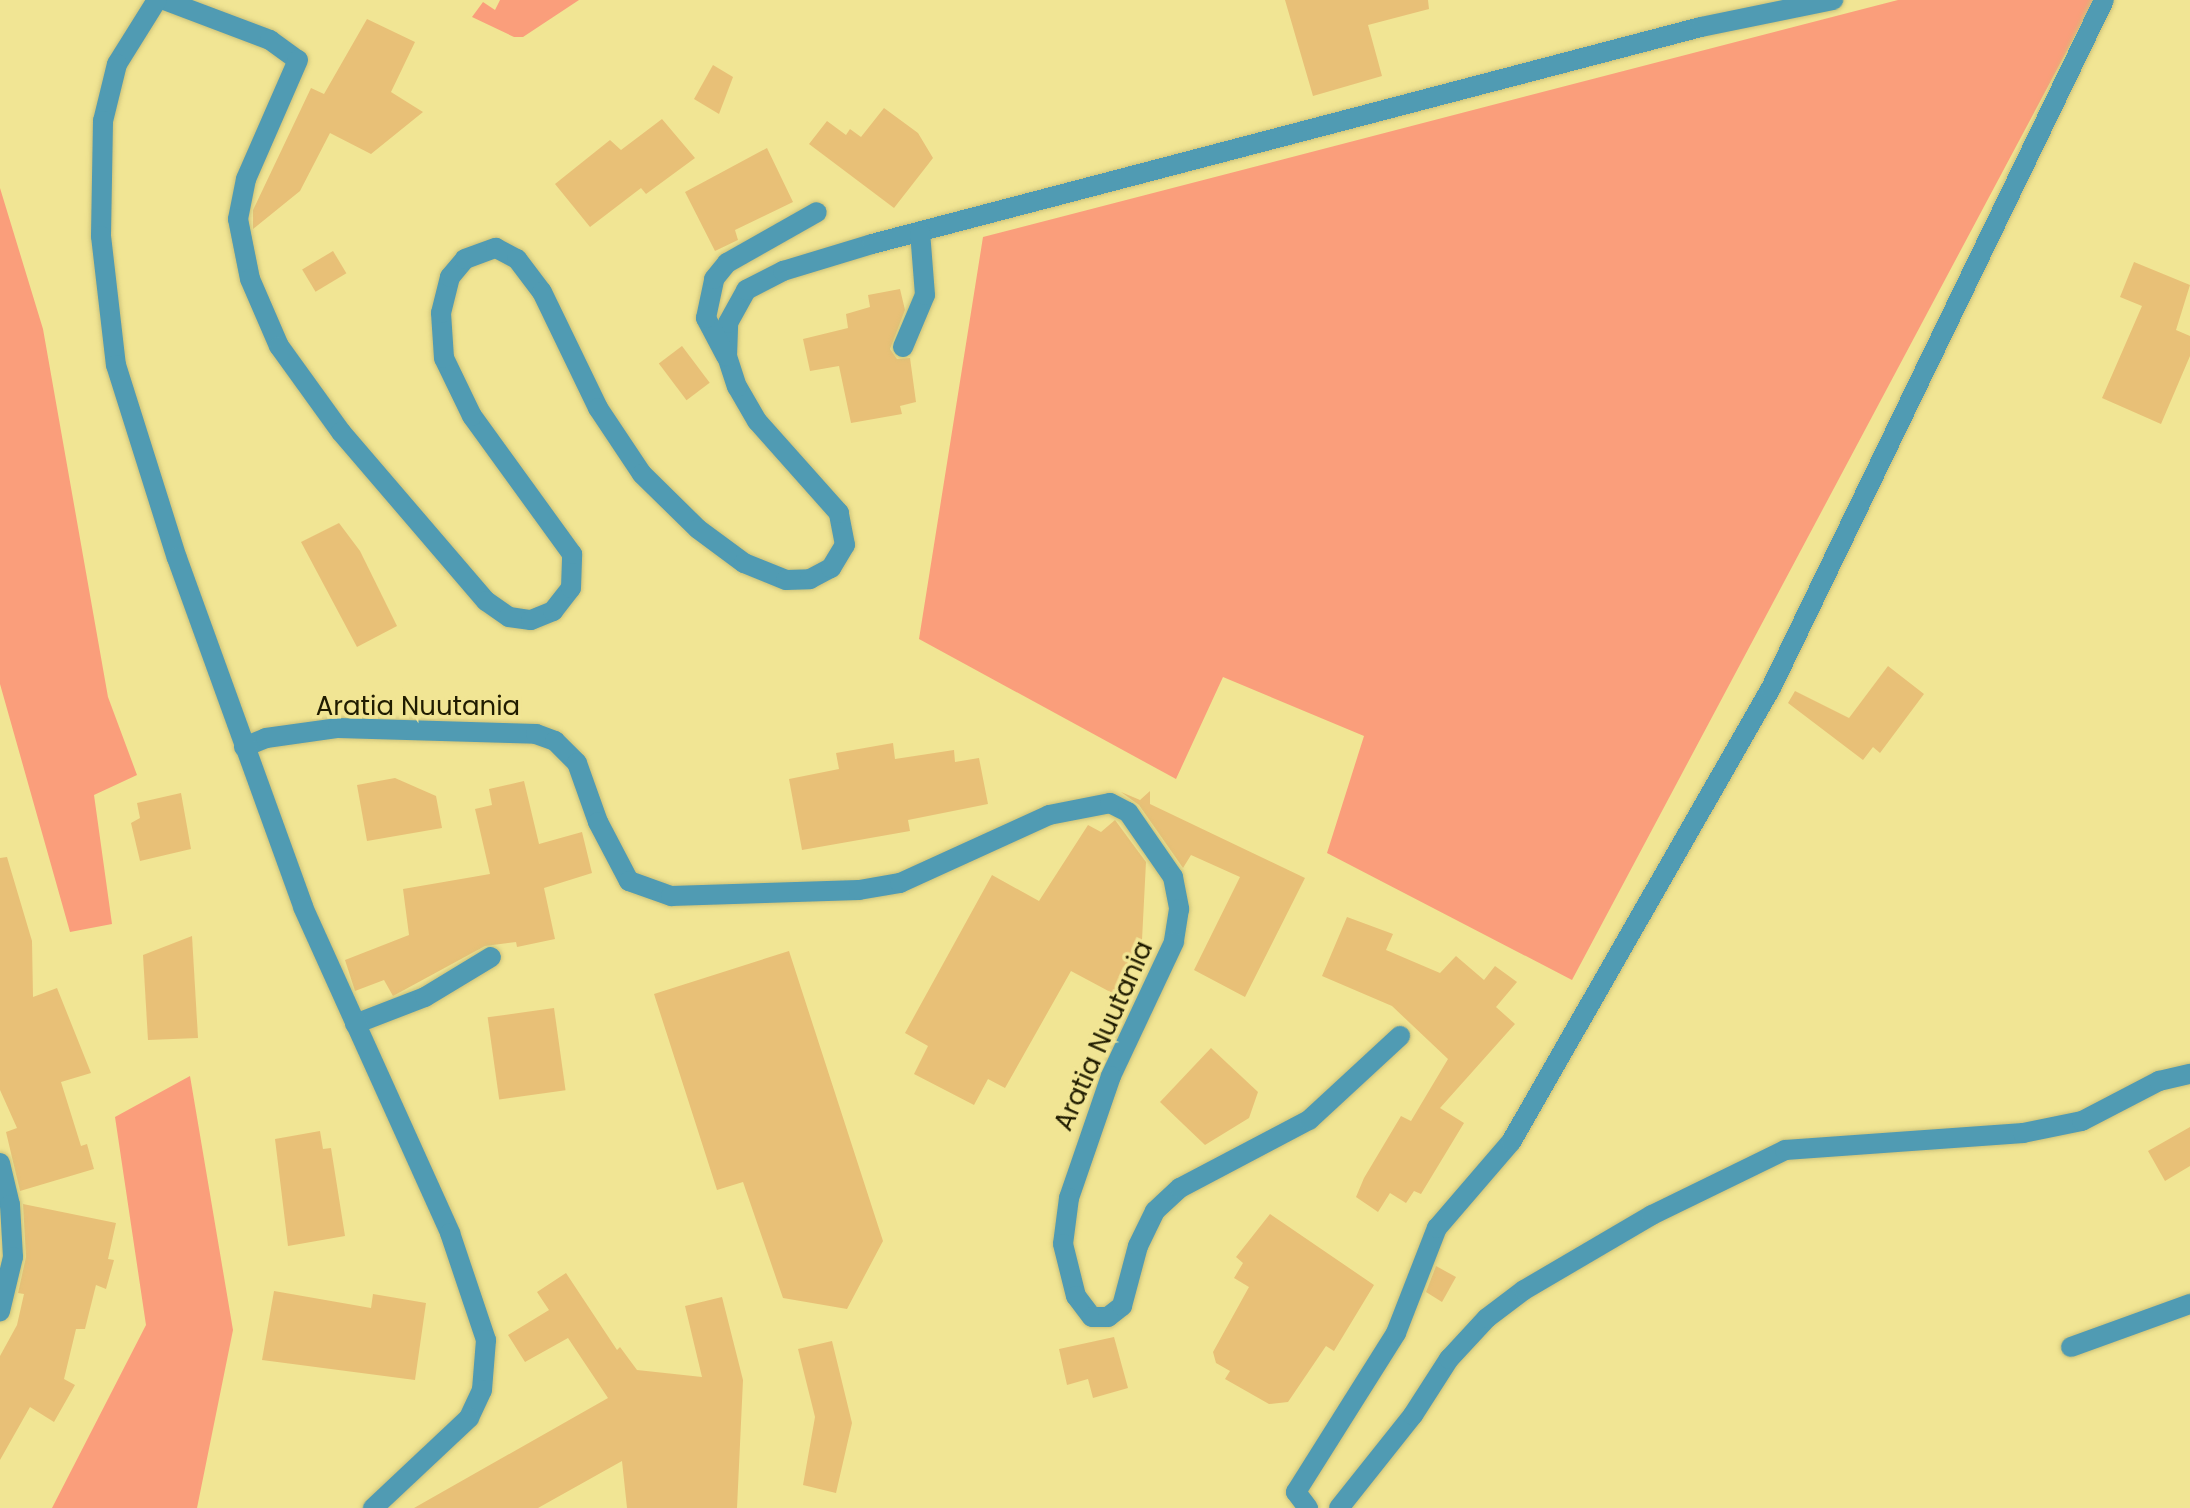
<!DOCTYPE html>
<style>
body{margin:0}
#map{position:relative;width:2190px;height:1508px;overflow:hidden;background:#f1e594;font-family:Poppins,sans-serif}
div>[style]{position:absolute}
.green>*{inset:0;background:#fa9e7b}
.building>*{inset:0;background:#e8c077;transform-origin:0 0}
.roads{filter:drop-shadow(0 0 2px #cbc179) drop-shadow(0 0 2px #cbc179)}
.minor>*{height:20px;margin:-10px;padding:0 10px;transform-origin:10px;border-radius:10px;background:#509bb3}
.tertiary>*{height:20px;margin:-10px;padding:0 10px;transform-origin:10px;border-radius:10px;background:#509bb3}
span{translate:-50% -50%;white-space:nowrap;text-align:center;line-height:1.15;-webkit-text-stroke:7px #f1e594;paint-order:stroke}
.street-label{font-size:26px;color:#201c00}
</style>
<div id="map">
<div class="green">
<div style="clip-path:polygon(500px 0,579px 0,523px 37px,514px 37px,472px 17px,483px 2px,495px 10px)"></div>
<div style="clip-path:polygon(1898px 0,2094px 0,1572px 980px,1327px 853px,1364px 736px,1223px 677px,1176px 779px,919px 639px,983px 237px)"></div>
<div style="clip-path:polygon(0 188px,43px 329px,108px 697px,137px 775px,94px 795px,112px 924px,70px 932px,0 684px)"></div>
<div style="clip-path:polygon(190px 1076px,233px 1330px,197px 1508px,52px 1508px,146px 1325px,115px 1117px)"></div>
</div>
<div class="building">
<div style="clip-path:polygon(1285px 0,1428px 0,1429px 9px,1368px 25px,1382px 76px,1313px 96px)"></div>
<div style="clip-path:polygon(367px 19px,415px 42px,391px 92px,423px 112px,371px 154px,330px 133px,300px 191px,253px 229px,253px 210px,311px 88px,324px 94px)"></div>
<div style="clip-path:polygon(713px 65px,733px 77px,719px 114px,694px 99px)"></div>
<div style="clip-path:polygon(884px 108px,918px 133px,933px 158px,894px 208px,809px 144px,827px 121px,846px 135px,850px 129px,861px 137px)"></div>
<div style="clip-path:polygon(662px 119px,695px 158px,646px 194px,641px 188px,590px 227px,555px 184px,610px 140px,621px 150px)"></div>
<div style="clip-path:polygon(767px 148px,793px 202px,735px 230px,738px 240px,715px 251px,685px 192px)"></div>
<div style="left:333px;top:251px;width:26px;height:36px;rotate:59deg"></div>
<div style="clip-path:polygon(2134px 262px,2190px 285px,2176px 330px,2190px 336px,2190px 356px,2161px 424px,2102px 398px,2142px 306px,2120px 297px)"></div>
<div style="clip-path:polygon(900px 289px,905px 310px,890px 349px,897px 359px,910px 358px,916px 402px,900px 406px,902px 414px,851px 423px,839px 366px,810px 371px,803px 339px,848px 328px,846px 314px,870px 307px,868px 295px)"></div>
<div style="left:682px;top:346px;width:46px;height:29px;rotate:53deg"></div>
<div style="clip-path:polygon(339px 523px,360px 551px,397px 626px,357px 647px,301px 542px)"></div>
<div style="clip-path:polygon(1888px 666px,1924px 694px,1880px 753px,1873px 747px,1863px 760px,1788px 703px,1795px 691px,1849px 718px)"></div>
<div style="clip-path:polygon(893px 743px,895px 759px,954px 750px,955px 762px,979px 758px,988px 804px,908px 820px,910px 831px,802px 850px,789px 779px,839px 769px,836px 753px)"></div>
<div style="clip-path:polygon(395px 778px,436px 796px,442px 828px,367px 841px,357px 785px)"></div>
<div style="clip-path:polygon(524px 781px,539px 844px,582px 832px,592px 873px,544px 888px,555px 939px,517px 947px,516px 942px,485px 946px,393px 996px,384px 980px,355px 991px,345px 960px,409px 935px,403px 889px,490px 874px,475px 809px,492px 805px,489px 789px)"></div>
<div style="clip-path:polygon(1150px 791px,1150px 804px,1305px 878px,1245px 997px,1194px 970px,1240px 877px,1191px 855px,1183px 868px,1139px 805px,1121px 792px,1140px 800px)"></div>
<div style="clip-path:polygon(181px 793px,191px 849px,140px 861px,131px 823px,140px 818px,137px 803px)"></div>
<div style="clip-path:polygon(1115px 820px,1146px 862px,1142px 940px,1114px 994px,1071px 971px,1005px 1088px,988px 1079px,974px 1105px,914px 1074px,928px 1046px,905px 1033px,992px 875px,1039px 901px,1088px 825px,1101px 832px)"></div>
<div style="clip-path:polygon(7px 857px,32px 941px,33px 997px,57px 988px,91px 1073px,61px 1082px,81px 1146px,87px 1144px,94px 1169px,20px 1191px,6px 1132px,17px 1128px,0 1090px,0 858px)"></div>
<div style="clip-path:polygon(1347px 917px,1393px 934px,1386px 950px,1440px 973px,1456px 956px,1484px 980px,1495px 966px,1517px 982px,1496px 1007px,1515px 1024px,1440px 1108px,1464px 1123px,1421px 1194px,1414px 1191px,1406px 1203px,1390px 1193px,1378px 1212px,1356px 1197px,1364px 1178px,1401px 1116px,1411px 1121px,1448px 1059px,1392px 1006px,1322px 976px)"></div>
<div style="clip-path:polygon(192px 936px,198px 1038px,148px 1040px,143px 955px)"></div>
<div style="clip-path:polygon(789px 951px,883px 1241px,847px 1309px,783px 1298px,743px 1182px,717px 1190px,654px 994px)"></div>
<div style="left:554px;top:1008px;width:83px;height:67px;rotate:82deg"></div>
<div style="clip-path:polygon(1211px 1048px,1258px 1092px,1249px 1118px,1205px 1145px,1160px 1102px)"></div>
<div style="clip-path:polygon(2190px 1127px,2190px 1166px,2165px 1181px,2148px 1151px)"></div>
<div style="clip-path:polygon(320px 1131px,323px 1149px,331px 1148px,345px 1236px,288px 1246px,275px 1139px)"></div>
<div style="clip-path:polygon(23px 1204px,116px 1223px,108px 1259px,114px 1260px,106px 1289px,96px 1285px,85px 1329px,76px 1329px,64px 1379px,75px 1385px,54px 1422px,30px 1407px,0 1460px,0 1356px,17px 1325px,24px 1294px,18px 1293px,26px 1257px)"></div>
<div style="clip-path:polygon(1270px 1214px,1374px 1285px,1334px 1351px,1326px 1346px,1288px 1402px,1269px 1404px,1225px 1379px,1230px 1371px,1216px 1363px,1213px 1352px,1249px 1287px,1234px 1278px,1243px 1263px,1236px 1257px)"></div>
<div style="clip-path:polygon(1436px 1266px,1456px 1277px,1442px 1302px,1426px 1292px)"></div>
<div style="clip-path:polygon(566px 1273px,617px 1350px,620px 1347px,637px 1370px,702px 1377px,685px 1306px,722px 1297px,743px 1380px,737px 1508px,627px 1508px,622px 1461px,538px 1508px,414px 1508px,608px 1398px,568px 1338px,525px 1362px,508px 1335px,549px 1310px,537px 1292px)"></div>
<div style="clip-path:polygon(274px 1291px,371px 1308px,373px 1294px,426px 1303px,415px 1380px,262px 1360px)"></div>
<div style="clip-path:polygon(1114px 1337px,1128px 1388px,1093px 1398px,1088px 1379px,1067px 1385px,1059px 1349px)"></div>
<div style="clip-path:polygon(832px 1341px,852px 1423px,836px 1493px,803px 1485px,815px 1417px,798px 1349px)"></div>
</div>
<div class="roads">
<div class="minor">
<div style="left:164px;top:0;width:113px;rotate:20.7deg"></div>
<div style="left:270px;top:40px;width:34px;rotate:36deg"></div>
<div style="left:298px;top:60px;width:130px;rotate:113.6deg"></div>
<div style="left:246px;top:179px;width:41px;rotate:101.3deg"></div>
<div style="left:238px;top:219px;width:61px;rotate:78.7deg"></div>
<div style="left:250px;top:279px;width:73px;rotate:66.6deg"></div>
<div style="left:279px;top:346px;width:106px;rotate:54.2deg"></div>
<div style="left:341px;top:432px;width:223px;rotate:49.4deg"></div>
<div style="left:486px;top:601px;width:28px;rotate:35deg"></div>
<div style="left:509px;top:617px;width:22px;rotate:8deg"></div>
<div style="left:531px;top:620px;width:24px;rotate:-22deg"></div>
<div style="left:553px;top:611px;width:29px;rotate:-52deg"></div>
<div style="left:571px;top:588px;width:34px;rotate:-88deg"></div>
<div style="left:572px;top:554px;width:170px;rotate:-125.9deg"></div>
<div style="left:472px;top:416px;width:64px;rotate:-115.8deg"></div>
<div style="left:444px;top:358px;width:45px;rotate:-93.8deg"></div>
<div style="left:441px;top:313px;width:37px;rotate:-76deg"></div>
<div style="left:450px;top:277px;width:23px;rotate:-50deg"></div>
<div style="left:465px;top:259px;width:33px;rotate:-20deg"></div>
<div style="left:496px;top:248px;width:24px;rotate:28deg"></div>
<div style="left:517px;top:259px;width:41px;rotate:52.9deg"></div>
<div style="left:542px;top:292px;width:129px;rotate:64.2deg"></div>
<div style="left:598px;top:408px;width:79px;rotate:56.3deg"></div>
<div style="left:642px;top:474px;width:78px;rotate:44.5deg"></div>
<div style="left:698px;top:529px;width:57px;rotate:36.5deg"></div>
<div style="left:744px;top:563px;width:45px;rotate:22deg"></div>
<div style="left:786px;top:580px;width:24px;rotate:-2deg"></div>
<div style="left:810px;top:579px;width:24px;rotate:-28deg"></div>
<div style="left:831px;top:568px;width:27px;rotate:-59deg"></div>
<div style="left:845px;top:545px;width:33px;rotate:-101deg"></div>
<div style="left:839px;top:513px;width:123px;rotate:-131.7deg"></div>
<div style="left:757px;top:421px;width:39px;rotate:-120deg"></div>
<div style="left:737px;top:387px;width:32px;rotate:-108deg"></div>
<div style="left:727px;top:357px;width:34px;rotate:-88deg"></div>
<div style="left:728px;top:323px;width:38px;rotate:-61deg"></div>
<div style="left:746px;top:290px;width:42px;rotate:-27.2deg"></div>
<div style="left:783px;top:271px;width:93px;rotate:-16.9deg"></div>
<div style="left:872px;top:244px;width:857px;rotate:-14.67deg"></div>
<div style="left:1701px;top:27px;width:135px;rotate:-11.6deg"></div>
<div style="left:903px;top:347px;width:56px;rotate:-67.1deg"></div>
<div style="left:925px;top:295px;width:63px;rotate:-94.5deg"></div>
<div style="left:726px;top:356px;width:43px;rotate:-117.8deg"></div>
<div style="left:706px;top:318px;width:40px;rotate:-78deg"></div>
<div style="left:714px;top:279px;width:21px;rotate:-51deg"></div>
<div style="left:727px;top:263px;width:103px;rotate:-29.5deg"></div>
<div style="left:244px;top:747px;width:24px;rotate:-22deg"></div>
<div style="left:266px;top:738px;width:73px;rotate:-7.9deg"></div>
<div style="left:338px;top:728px;width:198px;rotate:1.7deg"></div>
<div style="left:536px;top:734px;width:20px;rotate:20deg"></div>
<div style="left:555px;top:741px;width:31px;rotate:45deg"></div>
<div style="left:577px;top:763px;width:63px;rotate:70.4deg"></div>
<div style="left:598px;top:822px;width:67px;rotate:62.3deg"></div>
<div style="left:629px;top:881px;width:45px;rotate:19.7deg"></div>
<div style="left:671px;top:896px;width:188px;rotate:-1.8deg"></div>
<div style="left:859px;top:890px;width:42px;rotate:-9.7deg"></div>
<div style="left:900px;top:883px;width:164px;rotate:-24.5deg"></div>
<div style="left:1049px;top:815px;width:62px;rotate:-11.1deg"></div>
<div style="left:1110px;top:803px;width:20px;rotate:27deg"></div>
<div style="left:1128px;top:812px;width:79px;rotate:55.3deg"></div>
<div style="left:1173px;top:877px;width:33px;rotate:79deg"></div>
<div style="left:1179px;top:909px;width:33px;rotate:99deg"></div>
<div style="left:1174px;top:942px;width:148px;rotate:115.2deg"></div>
<div style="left:1111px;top:1076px;width:129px;rotate:109deg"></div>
<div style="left:1069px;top:1198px;width:46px;rotate:97.4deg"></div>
<div style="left:1063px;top:1244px;width:54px;rotate:76deg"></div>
<div style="left:1076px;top:1296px;width:26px;rotate:53deg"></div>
<div style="left:1092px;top:1317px;width:16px"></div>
<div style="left:1108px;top:1317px;width:18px;rotate:-38deg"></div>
<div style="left:1122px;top:1306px;width:62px;rotate:-75.1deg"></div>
<div style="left:1138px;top:1246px;width:39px;rotate:-64deg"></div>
<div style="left:1155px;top:1211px;width:34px;rotate:-43deg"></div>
<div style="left:1180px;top:1188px;width:146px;rotate:-27.8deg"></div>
<div style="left:1309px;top:1120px;width:124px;rotate:-42.7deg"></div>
<div style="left:355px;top:1024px;width:75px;rotate:-21.1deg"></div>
<div style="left:425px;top:997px;width:77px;rotate:-31.2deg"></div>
<div style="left:0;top:1163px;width:43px;rotate:76.6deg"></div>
<div style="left:10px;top:1205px;width:52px;rotate:86.7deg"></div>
<div style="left:13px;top:1257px;width:56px;rotate:103.5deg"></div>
<div style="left:2071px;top:1347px;width:127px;rotate:-19.9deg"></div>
<div style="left:1308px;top:1508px;width:20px;rotate:-127deg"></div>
<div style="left:1296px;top:1492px;width:188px;rotate:-57.8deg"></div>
<div style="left:1396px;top:1333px;width:113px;rotate:-68.7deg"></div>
<div style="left:1437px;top:1228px;width:113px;rotate:-49.3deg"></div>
<div style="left:1511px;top:1142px;width:523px;rotate:-60.2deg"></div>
<div style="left:1771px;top:688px;width:764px;rotate:-64.17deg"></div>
<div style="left:1339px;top:1508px;width:119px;rotate:-51.5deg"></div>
<div style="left:1413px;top:1415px;width:67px;rotate:-57.3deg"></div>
<div style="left:1449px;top:1359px;width:56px;rotate:-47.2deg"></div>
<div style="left:1487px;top:1318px;width:46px;rotate:-37.1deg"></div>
<div style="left:1524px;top:1290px;width:148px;rotate:-30.4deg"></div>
<div style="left:1652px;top:1215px;width:148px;rotate:-26deg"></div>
<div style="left:1785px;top:1150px;width:239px;rotate:-4.1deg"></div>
<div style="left:2023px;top:1133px;width:60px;rotate:-11.5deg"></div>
<div style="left:2082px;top:1121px;width:87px;rotate:-27.5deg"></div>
<div style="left:2159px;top:1081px;width:32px;rotate:-13deg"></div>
</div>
<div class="tertiary">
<div style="left:157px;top:0;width:75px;rotate:122deg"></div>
<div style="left:117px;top:64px;width:59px;rotate:103.8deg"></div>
<div style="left:103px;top:121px;width:115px;rotate:91deg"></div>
<div style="left:101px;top:236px;width:130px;rotate:83.4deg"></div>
<div style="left:116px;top:365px;width:202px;rotate:72.5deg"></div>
<div style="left:177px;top:558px;width:371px;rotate:70.1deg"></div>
<div style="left:303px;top:907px;width:358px;rotate:65.7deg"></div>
<div style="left:450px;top:1233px;width:113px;rotate:71.4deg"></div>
<div style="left:486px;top:1340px;width:50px;rotate:94.6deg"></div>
<div style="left:482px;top:1390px;width:31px;rotate:115deg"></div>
<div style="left:469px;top:1418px;width:132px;rotate:136.8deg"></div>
</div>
</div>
<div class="street-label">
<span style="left:418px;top:707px">Aratia Nuutania</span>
<span style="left:1104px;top:1036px;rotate:-66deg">Aratia Nuutania</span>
</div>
</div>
